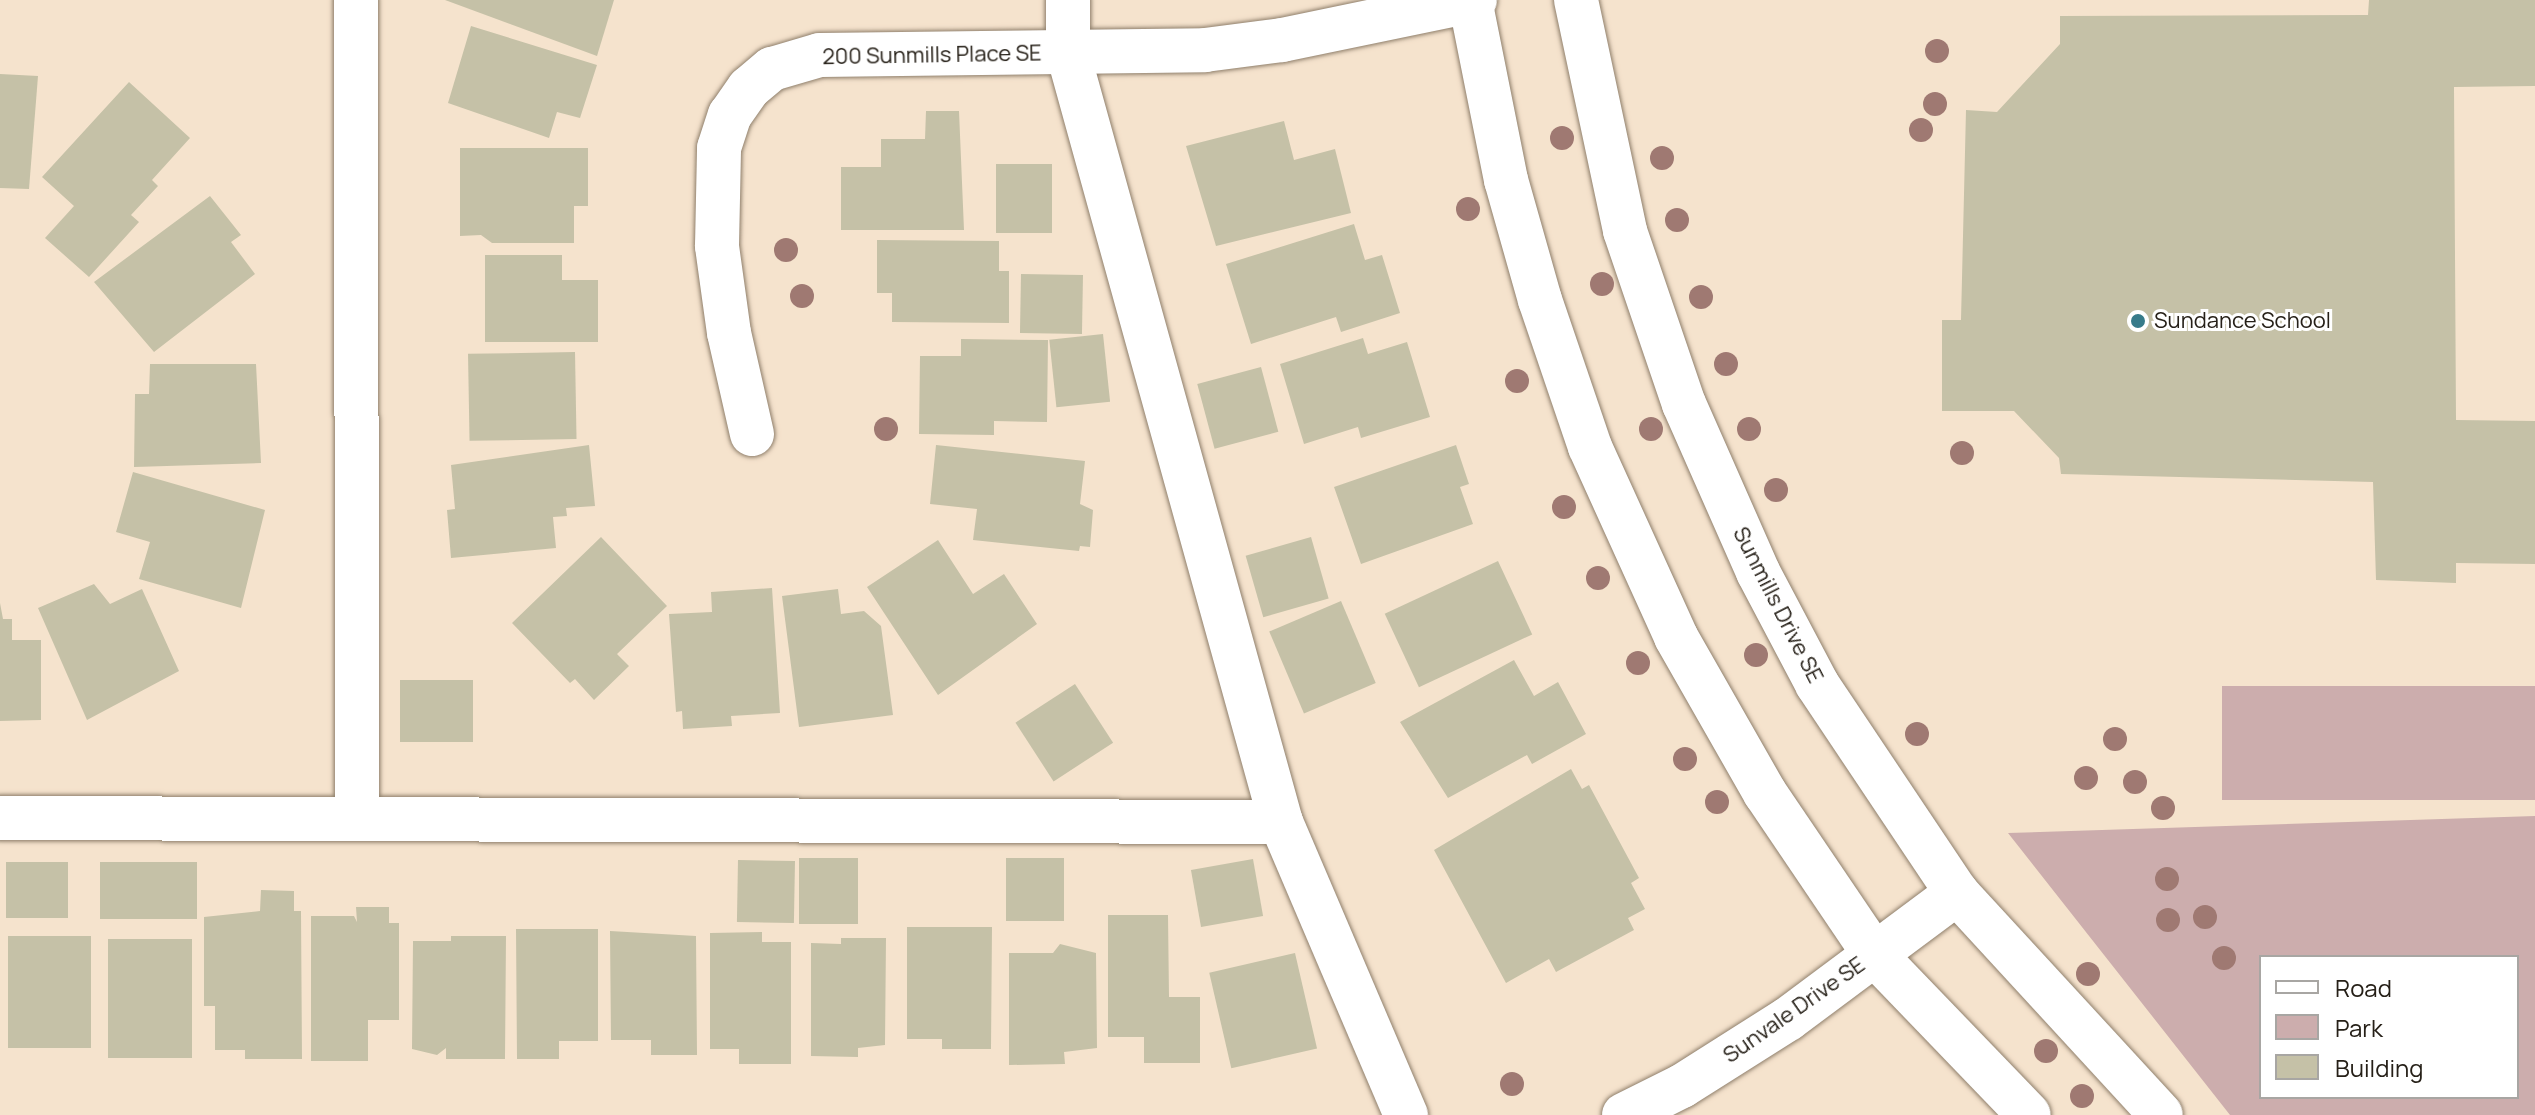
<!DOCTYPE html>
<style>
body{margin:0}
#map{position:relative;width:2535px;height:1115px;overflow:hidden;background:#f5e3cd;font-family:Manrope,sans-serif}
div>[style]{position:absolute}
.green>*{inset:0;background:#ccadad;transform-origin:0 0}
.building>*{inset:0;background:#c5c1a7;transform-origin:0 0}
.roads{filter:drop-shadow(0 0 2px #8f7f6b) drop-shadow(0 0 2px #8f7f6b)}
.minor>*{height:44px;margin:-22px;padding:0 22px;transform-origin:22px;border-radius:22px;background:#fff}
.trees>*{width:24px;height:24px;margin:-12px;border-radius:50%;background:#9f7972}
.dots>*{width:22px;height:22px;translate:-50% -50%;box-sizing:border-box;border:4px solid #fff;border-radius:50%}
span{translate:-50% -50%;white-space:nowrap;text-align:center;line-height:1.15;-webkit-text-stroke:6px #fff;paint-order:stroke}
.street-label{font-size:22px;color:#262018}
.poi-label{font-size:22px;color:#262018}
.left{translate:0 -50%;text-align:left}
.legend{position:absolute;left:2259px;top:955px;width:260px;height:144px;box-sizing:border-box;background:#fff;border:2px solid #a8a6a3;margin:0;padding:10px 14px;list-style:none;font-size:24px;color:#262018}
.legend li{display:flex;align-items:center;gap:16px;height:40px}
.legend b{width:40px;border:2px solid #a8a6a3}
</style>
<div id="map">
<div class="green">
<div style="left:2222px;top:686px;width:313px;height:114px"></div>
<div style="clip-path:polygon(evenodd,2535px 816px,2535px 1115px,2230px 1115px,2008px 833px,2535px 816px,2517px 957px,2517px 1097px,2261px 1097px,2261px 957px,2517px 957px)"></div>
</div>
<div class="building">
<div style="clip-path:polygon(445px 0,614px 0,597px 56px)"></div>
<div style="clip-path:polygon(2369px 0,2535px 0,2535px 86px,2454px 87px,2456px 420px,2535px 421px,2535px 564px,2456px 563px,2456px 583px,2376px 580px,2373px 482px,2061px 474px,2059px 458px,2014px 411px,1942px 411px,1942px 320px,1961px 320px,1966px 110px,1997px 112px,2060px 44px,2060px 16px,2368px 15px)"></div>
<div style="clip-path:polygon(471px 26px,597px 65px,580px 118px,557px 112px,549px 138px,448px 103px)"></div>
<div style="clip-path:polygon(0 74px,38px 76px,29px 189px,0 188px)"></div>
<div style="clip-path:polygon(129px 82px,190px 138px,152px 180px,158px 186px,131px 215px,139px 222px,89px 277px,45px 238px,74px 206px,42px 177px)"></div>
<div style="clip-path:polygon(926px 111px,959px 111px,964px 230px,841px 230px,841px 167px,881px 167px,881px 139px,925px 139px)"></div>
<div style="clip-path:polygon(1284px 121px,1294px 160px,1335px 149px,1351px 213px,1216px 246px,1186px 146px)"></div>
<div style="clip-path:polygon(460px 148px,588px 148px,588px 206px,574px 206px,574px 243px,492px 243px,481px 235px,460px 236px)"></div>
<div style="left:996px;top:164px;width:56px;height:69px"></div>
<div style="clip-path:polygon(210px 196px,241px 235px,231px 242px,255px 274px,154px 352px,94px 282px)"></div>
<div style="clip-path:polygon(1354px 224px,1365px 260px,1382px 255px,1400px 313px,1341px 332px,1336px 317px,1251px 344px,1226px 264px)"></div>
<div style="clip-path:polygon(877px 240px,999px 241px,999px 271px,1009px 271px,1009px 323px,892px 322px,892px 293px,877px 293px)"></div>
<div style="clip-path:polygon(485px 255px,562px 255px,562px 280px,598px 280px,598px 342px,485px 342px)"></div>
<div style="left:1021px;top:274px;width:62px;height:59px;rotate:1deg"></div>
<div style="left:1103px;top:334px;width:68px;height:54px;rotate:84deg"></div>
<div style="clip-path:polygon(1363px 338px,1368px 354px,1407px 342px,1430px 417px,1361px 438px,1358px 427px,1304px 444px,1280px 364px)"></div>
<div style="clip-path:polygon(961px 339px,1048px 340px,1047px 422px,994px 421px,994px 435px,919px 434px,920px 356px,961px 356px)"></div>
<div style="left:575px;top:352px;width:87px;height:107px;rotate:89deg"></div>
<div style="clip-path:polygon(150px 364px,256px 364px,261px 463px,134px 467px,135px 394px,149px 394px)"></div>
<div style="left:1261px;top:367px;width:67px;height:66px;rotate:75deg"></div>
<div style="clip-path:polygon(589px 445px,595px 506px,566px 508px,567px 516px,553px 517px,556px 548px,451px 558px,447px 510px,455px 509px,451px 465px)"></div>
<div style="clip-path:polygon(936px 445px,1085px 461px,1080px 504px,1093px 510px,1090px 547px,1080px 546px,1079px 551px,973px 540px,977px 509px,930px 504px)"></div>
<div style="clip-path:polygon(1456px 445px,1469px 484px,1460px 487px,1473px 524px,1361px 564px,1334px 487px)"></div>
<div style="clip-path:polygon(133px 472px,265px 510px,241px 608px,139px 579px,150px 542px,116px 532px)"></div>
<div style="clip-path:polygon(601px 537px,667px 606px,617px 654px,629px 666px,594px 700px,575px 679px,570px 683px,512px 623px)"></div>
<div style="left:1311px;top:537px;width:64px;height:68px;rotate:74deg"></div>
<div style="clip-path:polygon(938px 540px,973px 594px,1004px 574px,1037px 624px,938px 695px,867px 587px)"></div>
<div style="left:1498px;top:561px;width:81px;height:125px;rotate:65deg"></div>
<div style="clip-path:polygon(94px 584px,110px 604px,142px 589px,179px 671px,87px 720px,38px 608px)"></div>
<div style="clip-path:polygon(772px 588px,780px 713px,731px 716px,732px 726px,683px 729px,682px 711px,676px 712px,669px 614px,712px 612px,711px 592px)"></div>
<div style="clip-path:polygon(838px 589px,841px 614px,864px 611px,881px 626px,893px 715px,799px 727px,782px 596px)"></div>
<div style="left:1341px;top:601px;width:89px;height:78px;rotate:67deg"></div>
<div style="clip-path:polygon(0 603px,3px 619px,12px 619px,12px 640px,41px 640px,41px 720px,0 721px)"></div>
<div style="clip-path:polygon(1514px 660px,1534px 696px,1558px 682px,1586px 734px,1532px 764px,1527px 755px,1448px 798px,1400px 722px)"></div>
<div style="left:400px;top:680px;width:73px;height:62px"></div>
<div style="left:1075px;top:684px;width:70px;height:71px;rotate:57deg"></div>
<div style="clip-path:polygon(1571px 769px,1582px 789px,1589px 785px,1639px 878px,1631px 883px,1645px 909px,1628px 918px,1634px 930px,1556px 972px,1549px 959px,1506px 983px,1434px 850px)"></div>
<div style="left:799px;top:858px;width:59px;height:66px"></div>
<div style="left:1006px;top:858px;width:58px;height:63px"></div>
<div style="left:1253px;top:859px;width:58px;height:63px;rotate:80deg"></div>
<div style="left:738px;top:860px;width:57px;height:62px;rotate:1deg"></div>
<div style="left:6px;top:862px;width:62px;height:56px"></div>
<div style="left:197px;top:862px;width:57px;height:97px;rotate:90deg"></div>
<div style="clip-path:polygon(261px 890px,294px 891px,294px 911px,301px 911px,302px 1059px,245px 1059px,245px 1050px,215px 1050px,215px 1006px,204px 1006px,204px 917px,260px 911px)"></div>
<div style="clip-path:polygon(356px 907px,389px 907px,389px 923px,399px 923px,399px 1020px,368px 1020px,368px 1061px,311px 1061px,311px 916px,354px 916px,357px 922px)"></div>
<div style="clip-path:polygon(1108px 915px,1168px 915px,1169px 997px,1200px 997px,1200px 1063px,1144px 1063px,1144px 1037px,1108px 1037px)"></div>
<div style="clip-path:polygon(907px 927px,992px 927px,991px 1049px,942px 1049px,942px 1039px,907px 1039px)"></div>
<div style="clip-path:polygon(516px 929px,598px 929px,598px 1041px,559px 1041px,559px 1059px,517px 1059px)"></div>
<div style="clip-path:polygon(610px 931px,696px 936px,697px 1055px,651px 1055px,651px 1040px,611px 1040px)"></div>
<div style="clip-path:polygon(762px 932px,762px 942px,791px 942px,791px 1064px,739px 1064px,739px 1049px,710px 1049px,710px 933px)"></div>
<div style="left:8px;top:936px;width:83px;height:112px"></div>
<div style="clip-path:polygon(451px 936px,506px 936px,505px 1059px,446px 1059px,446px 1048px,437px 1055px,412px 1049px,413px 941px,451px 941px)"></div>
<div style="clip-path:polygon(841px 938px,886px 938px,885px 1045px,858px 1048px,858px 1057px,811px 1056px,811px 943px,841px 944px)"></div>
<div style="left:108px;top:939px;width:84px;height:119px"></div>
<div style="clip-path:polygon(1060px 944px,1096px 953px,1097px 1048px,1064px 1052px,1065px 1064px,1009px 1065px,1009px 953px,1053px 953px)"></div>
<div style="left:1295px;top:953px;width:98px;height:88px;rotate:77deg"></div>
</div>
<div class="roads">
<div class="minor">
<div style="left:356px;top:0;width:818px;rotate:89.93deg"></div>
<div style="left:1068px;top:0;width:53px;rotate:90deg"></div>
<div style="left:1068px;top:53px;width:798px;rotate:74.52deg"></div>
<div style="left:1281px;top:822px;width:319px;rotate:66.9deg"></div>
<div style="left:1470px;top:0;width:184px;rotate:78.7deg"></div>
<div style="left:1506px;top:180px;width:125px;rotate:74.2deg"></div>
<div style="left:1540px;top:300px;width:155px;rotate:71.2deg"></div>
<div style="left:1590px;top:447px;width:209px;rotate:65.6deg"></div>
<div style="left:1676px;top:637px;width:180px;rotate:60.3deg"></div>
<div style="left:1765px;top:793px;width:194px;rotate:55.9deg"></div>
<div style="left:1874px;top:954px;width:223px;rotate:46.1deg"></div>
<div style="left:1576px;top:0;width:236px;rotate:78deg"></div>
<div style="left:1625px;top:231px;width:183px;rotate:71.2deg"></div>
<div style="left:1684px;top:404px;width:184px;rotate:66.2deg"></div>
<div style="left:1758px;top:572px;width:127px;rotate:62.2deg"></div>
<div style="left:1817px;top:684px;width:252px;rotate:56.2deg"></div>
<div style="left:1957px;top:893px;width:301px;rotate:47.4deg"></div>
<div style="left:752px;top:434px;width:104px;rotate:-102.8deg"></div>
<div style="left:729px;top:333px;width:88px;rotate:-97.9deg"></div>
<div style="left:717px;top:246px;width:98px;rotate:-88.8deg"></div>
<div style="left:719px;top:148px;width:35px;rotate:-72deg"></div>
<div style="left:730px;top:115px;width:33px;rotate:-55deg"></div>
<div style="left:749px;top:88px;width:30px;rotate:-40deg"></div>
<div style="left:772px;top:69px;width:50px;rotate:-16.3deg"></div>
<div style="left:820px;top:55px;width:385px;rotate:-0.7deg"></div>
<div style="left:1205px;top:50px;width:78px;rotate:-7.4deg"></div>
<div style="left:1282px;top:40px;width:197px;rotate:-11.7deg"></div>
<div style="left:0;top:818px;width:1281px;rotate:0.18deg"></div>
<div style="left:1624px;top:1115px;width:65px;rotate:-26.6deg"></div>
<div style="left:1682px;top:1086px;width:125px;rotate:-32.3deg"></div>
<div style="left:1788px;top:1019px;width:211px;rotate:-36.7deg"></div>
</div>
</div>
<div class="trees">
<div style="left:1937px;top:51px"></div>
<div style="left:1935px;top:104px"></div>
<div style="left:1921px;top:130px"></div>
<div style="left:1562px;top:138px"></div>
<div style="left:1662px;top:158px"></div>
<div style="left:1468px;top:209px"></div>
<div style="left:1677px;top:220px"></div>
<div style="left:786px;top:250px"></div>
<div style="left:1602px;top:284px"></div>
<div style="left:802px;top:296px"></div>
<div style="left:1701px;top:297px"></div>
<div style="left:1726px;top:364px"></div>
<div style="left:1517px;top:381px"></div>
<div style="left:886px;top:429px"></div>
<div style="left:1651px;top:429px"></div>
<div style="left:1749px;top:429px"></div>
<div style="left:1962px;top:453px"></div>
<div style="left:1776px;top:490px"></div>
<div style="left:1564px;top:507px"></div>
<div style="left:1598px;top:578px"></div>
<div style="left:1756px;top:655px"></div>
<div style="left:1638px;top:663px"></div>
<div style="left:1917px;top:734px"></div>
<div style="left:2115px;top:739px"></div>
<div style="left:1685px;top:759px"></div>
<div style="left:2086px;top:778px"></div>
<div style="left:2135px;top:782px"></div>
<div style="left:1717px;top:802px"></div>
<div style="left:2163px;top:808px"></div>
<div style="left:2167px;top:879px"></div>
<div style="left:2205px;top:917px"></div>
<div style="left:2168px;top:920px"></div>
<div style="left:2224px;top:958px"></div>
<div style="left:2088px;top:974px"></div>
<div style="left:2046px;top:1051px"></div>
<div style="left:1512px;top:1084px"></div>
<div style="left:2082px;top:1096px"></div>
</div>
<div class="dots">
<div style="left:2138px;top:321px;background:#377b8a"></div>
</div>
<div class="street-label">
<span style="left:932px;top:55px;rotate:-1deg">200 Sunmills Place SE</span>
<span style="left:1778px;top:605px;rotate:63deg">Sunmills Drive SE</span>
<span style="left:1794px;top:1010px;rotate:-35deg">Sunvale Drive SE</span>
</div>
<div class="poi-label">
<span class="left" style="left:2154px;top:321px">Sundance School</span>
</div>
<ul class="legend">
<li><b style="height:10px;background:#fff"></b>Road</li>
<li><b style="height:22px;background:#ccadad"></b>Park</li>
<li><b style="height:22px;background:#c5c1a7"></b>Building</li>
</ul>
</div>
